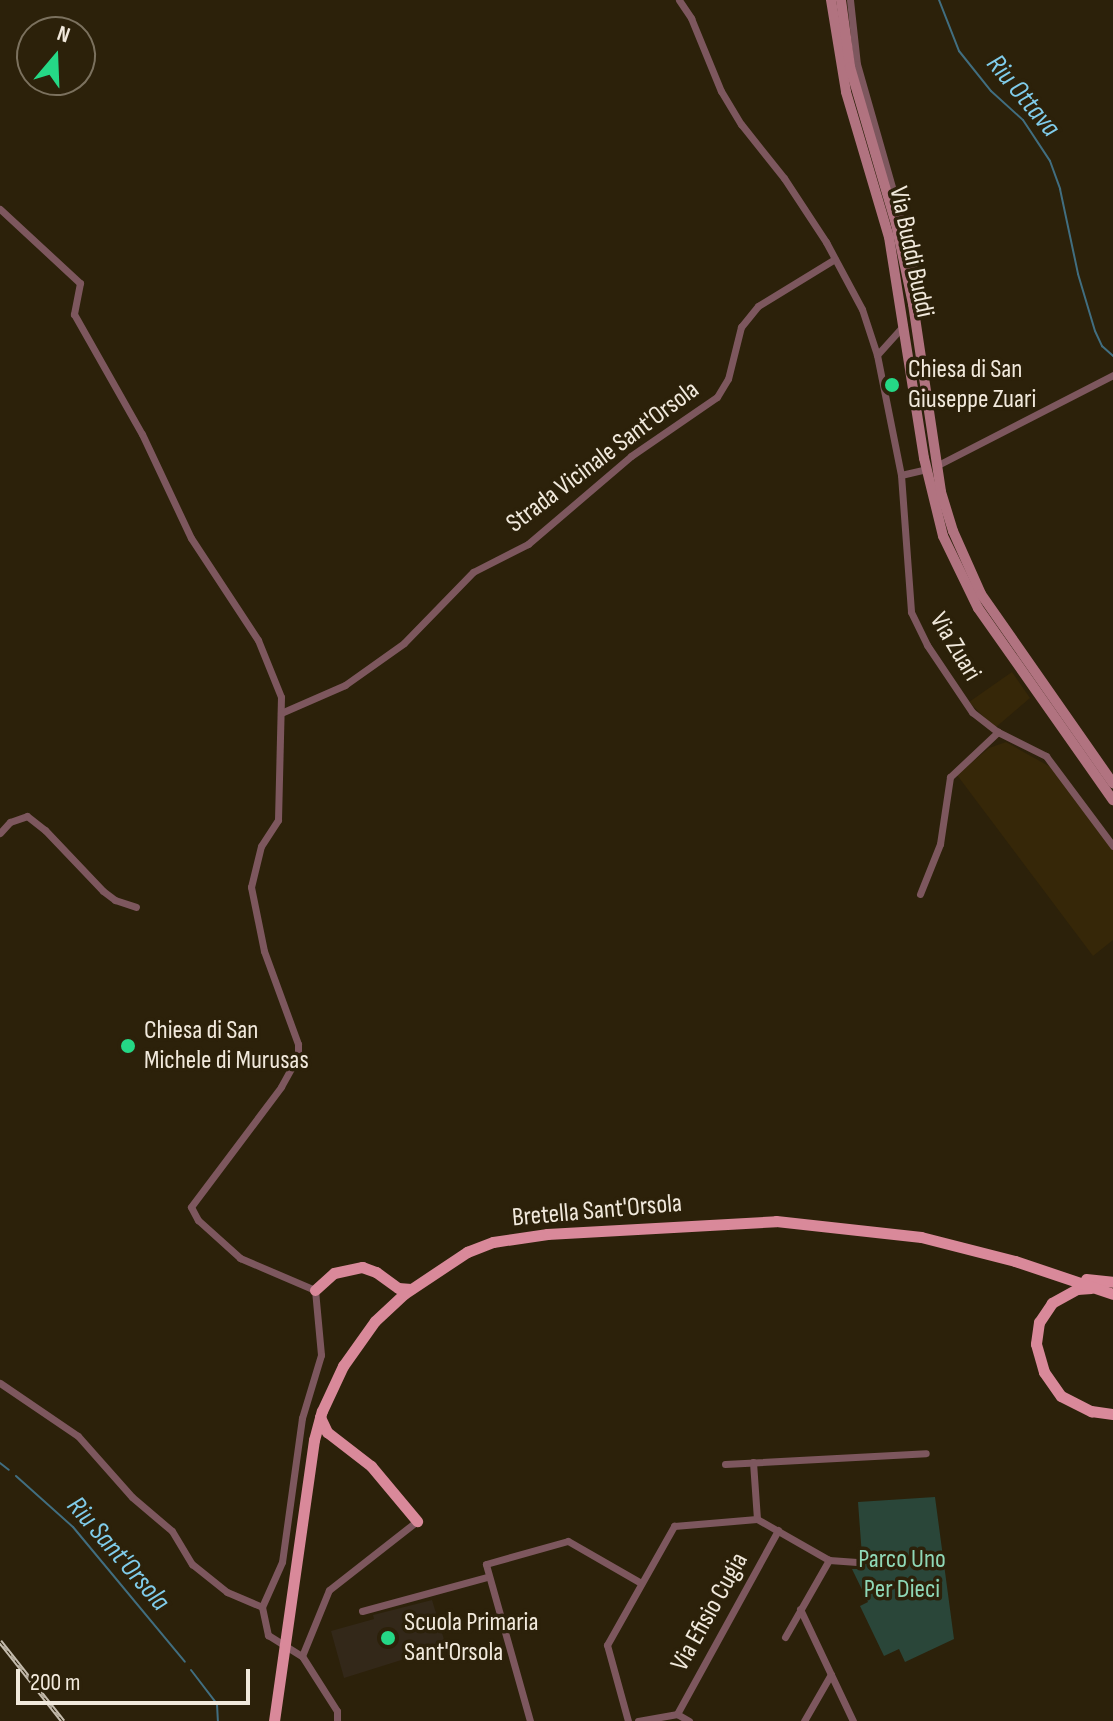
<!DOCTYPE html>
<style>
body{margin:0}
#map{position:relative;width:1113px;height:1721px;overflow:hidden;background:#2c210a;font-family:"Sofia Sans Condensed",sans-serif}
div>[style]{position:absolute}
.built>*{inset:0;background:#362708}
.education>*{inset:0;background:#332819}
.green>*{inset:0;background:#2a4639}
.stream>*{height:2px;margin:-1px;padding:0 1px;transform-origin:1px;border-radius:1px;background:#416e80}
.minor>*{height:7px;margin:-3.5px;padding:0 3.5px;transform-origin:3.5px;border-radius:3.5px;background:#7d575e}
.secondary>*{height:10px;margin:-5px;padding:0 5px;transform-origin:5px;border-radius:5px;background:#b17380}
.primary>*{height:11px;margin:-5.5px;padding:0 5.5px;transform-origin:5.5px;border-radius:5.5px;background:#d9899a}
.rail>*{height:5px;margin-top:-2.5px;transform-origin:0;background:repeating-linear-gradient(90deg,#2c210a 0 6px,#c5bcad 0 12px);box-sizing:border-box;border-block:2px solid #c5bcad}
.dots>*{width:22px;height:22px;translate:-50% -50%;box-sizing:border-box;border:4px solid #2c210a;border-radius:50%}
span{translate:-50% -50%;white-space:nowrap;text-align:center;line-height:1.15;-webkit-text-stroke:7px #2c210a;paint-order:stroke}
.street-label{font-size:26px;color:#f1e9dc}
.poi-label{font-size:26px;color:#f1e9dc}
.left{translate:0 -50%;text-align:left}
.park-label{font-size:26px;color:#8fd8b7}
.water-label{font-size:28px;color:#80ccea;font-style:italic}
.north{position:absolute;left:16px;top:16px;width:80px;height:80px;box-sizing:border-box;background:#2c210a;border:2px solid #7b715e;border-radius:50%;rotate:19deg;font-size:22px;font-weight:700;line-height:32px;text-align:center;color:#f1e9dc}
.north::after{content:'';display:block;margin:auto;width:28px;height:36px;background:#25d886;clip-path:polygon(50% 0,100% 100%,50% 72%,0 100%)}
.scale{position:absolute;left:16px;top:1669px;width:234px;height:36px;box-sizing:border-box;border:4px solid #f1e9dc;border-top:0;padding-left:10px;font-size:24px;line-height:28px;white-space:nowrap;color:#f1e9dc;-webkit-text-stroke:6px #2c210a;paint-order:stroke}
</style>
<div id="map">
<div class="built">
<div style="clip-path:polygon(1012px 672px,1030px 698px,995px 728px,969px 702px)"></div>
<div style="clip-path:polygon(1006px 742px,1054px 769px,1113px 850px,1113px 940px,1093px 956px,957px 775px,989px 748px)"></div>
</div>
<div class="education">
<div style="clip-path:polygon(432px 1600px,446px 1646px,344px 1678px,331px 1631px,374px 1619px,373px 1615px)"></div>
</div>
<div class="green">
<div style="clip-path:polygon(935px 1497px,954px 1639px,905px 1662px,899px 1649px,884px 1656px,860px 1606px,868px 1602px,852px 1569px,860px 1569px,862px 1556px,858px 1502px)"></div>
</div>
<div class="stream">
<div style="left:939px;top:0;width:55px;rotate:68.6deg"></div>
<div style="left:959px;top:51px;width:51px;rotate:51.3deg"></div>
<div style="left:991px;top:91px;width:43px;rotate:42.2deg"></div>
<div style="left:1023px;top:120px;width:49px;rotate:56.6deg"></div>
<div style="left:1050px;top:161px;width:30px;rotate:70deg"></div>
<div style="left:1060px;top:189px;width:87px;rotate:78deg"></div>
<div style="left:1078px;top:274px;width:59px;rotate:73.4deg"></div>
<div style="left:1095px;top:331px;width:17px;rotate:65deg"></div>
<div style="left:1102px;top:346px;width:15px;rotate:42deg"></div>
<div style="left:0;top:1463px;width:11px;rotate:38deg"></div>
<div style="left:16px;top:1476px;width:76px;rotate:41.8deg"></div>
<div style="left:73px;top:1527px;width:175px;rotate:50.3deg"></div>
<div style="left:191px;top:1670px;width:43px;rotate:52.6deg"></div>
<div style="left:217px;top:1704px;width:17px;rotate:87deg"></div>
</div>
<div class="minor">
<div style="left:679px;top:0;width:22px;rotate:56deg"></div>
<div style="left:691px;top:18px;width:79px;rotate:67.7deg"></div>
<div style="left:721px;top:91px;width:39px;rotate:59deg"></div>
<div style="left:741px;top:124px;width:69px;rotate:51.5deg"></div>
<div style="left:784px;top:178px;width:77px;rotate:56.7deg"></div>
<div style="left:826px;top:242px;width:76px;rotate:61.8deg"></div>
<div style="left:862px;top:309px;width:48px;rotate:71.9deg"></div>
<div style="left:877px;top:355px;width:40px;rotate:-48deg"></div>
<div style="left:850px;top:0;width:64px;rotate:83.8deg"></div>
<div style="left:857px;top:64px;width:197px;rotate:74.1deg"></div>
<div style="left:911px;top:253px;width:40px;rotate:80deg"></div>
<div style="left:918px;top:292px;width:13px;rotate:113deg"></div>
<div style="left:0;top:209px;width:109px;rotate:42.8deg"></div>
<div style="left:80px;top:283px;width:32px;rotate:101deg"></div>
<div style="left:74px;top:314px;width:138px;rotate:60.5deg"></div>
<div style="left:142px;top:434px;width:115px;rotate:64.8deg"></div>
<div style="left:191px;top:538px;width:122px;rotate:56.7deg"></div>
<div style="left:258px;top:640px;width:61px;rotate:68deg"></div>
<div style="left:281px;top:697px;width:123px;rotate:91.4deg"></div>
<div style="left:278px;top:820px;width:31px;rotate:123deg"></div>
<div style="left:261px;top:846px;width:42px;rotate:103.7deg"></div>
<div style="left:251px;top:887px;width:65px;rotate:78.5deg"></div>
<div style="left:264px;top:951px;width:99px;rotate:69.9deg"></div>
<div style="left:298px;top:1044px;width:12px;rotate:90deg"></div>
<div style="left:298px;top:1056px;width:35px;rotate:119deg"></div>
<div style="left:281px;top:1087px;width:150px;rotate:126.9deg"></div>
<div style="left:191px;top:1207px;width:15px;rotate:62deg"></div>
<div style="left:198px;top:1220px;width:57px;rotate:42.1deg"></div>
<div style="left:240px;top:1258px;width:82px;rotate:23.1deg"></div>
<div style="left:315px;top:1290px;width:65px;rotate:84.7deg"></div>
<div style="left:321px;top:1355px;width:66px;rotate:106.8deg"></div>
<div style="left:302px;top:1418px;width:145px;rotate:97.9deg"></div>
<div style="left:282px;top:1562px;width:49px;rotate:114deg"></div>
<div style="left:877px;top:355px;width:122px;rotate:78.7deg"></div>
<div style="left:901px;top:475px;width:137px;rotate:85.8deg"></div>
<div style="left:911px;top:612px;width:37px;rotate:64deg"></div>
<div style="left:927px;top:645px;width:81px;rotate:56.1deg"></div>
<div style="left:972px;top:712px;width:33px;rotate:38deg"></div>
<div style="left:998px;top:732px;width:54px;rotate:26.6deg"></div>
<div style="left:1046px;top:756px;width:112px;rotate:53.3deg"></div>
<div style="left:936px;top:466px;width:199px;rotate:-27.2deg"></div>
<div style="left:901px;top:475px;width:26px;rotate:-13deg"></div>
<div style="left:281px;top:713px;width:70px;rotate:-23.6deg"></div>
<div style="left:345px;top:685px;width:72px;rotate:-35.4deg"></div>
<div style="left:404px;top:643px;width:99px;rotate:-45.8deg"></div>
<div style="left:473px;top:572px;width:62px;rotate:-27deg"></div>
<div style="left:528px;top:544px;width:135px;rotate:-40.5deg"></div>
<div style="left:631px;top:456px;width:104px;rotate:-34.5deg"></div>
<div style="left:717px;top:397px;width:21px;rotate:-59deg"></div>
<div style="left:728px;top:379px;width:54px;rotate:-76deg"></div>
<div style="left:741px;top:327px;width:27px;rotate:-51deg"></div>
<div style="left:758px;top:306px;width:90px;rotate:-31.4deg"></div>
<div style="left:0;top:833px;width:15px;rotate:-48deg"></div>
<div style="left:10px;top:822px;width:18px;rotate:-19deg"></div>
<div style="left:27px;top:816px;width:23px;rotate:38deg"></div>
<div style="left:45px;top:830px;width:84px;rotate:46.4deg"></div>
<div style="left:103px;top:891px;width:15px;rotate:37deg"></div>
<div style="left:115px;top:900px;width:22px;rotate:18deg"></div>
<div style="left:920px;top:894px;width:54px;rotate:-68.2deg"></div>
<div style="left:940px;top:844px;width:68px;rotate:-81.5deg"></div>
<div style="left:950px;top:777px;width:66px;rotate:-43.2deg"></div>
<div style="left:0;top:1383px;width:94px;rotate:34.2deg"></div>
<div style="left:78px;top:1436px;width:81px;rotate:48.5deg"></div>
<div style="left:132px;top:1497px;width:52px;rotate:40.4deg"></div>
<div style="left:172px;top:1531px;width:39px;rotate:59deg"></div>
<div style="left:192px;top:1564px;width:45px;rotate:38.7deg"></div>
<div style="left:227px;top:1592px;width:38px;rotate:23deg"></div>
<div style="left:262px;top:1607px;width:29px;rotate:78deg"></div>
<div style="left:268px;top:1635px;width:40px;rotate:32deg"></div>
<div style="left:302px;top:1656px;width:65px;rotate:57.5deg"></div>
<div style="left:337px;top:1711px;width:10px;rotate:90deg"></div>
<div style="left:753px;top:1462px;width:57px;rotate:86deg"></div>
<div style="left:725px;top:1464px;width:201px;rotate:-3.1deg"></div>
<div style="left:800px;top:1609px;width:124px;rotate:64.7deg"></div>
<div style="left:362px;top:1611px;width:130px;rotate:-15.2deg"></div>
<div style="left:785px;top:1637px;width:89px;rotate:-60.3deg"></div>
<div style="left:302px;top:1656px;width:71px;rotate:-67.8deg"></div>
<div style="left:329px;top:1590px;width:112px;rotate:-38.1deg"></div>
<div style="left:677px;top:1714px;width:210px;rotate:-61.2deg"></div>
<div style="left:677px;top:1714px;width:14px;rotate:30deg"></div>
<div style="left:530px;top:1721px;width:163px;rotate:-105.7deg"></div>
<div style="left:486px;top:1564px;width:85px;rotate:-15.7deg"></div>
<div style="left:568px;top:1541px;width:84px;rotate:29.9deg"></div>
<div style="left:628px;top:1721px;width:79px;rotate:-105.4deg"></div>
<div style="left:607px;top:1645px;width:137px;rotate:-60.6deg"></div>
<div style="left:674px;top:1526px;width:83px;rotate:-4.8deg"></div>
<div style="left:757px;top:1519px;width:83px;rotate:29.7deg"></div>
<div style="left:829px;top:1560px;width:28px;rotate:4deg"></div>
<div style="left:638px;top:1721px;width:40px;rotate:-10deg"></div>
<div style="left:804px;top:1721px;width:54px;rotate:-60.1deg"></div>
</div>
<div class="secondary">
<div style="left:831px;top:0;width:93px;rotate:80.7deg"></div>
<div style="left:846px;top:92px;width:151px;rotate:73.5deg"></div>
<div style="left:889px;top:237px;width:224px;rotate:81deg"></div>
<div style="left:924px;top:458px;width:80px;rotate:76.3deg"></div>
<div style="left:943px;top:536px;width:80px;rotate:64.1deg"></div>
<div style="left:978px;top:608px;width:235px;rotate:54.9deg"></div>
<div style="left:841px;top:0;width:68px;rotate:82.3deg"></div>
<div style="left:850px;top:67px;width:164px;rotate:73.7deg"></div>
<div style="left:896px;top:224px;width:82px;rotate:78deg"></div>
<div style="left:913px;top:304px;width:190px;rotate:81.5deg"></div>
<div style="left:941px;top:492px;width:41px;rotate:72.9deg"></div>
<div style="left:953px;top:531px;width:69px;rotate:66deg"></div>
<div style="left:981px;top:594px;width:231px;rotate:55.1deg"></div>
</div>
<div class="primary">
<div style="left:1086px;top:1279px;width:27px;rotate:6deg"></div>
<div style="left:1091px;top:1288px;width:14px;rotate:176deg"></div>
<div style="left:1077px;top:1289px;width:29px;rotate:151deg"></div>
<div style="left:1052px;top:1303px;width:23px;rotate:124deg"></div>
<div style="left:1039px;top:1322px;width:22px;rotate:98deg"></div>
<div style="left:1036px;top:1344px;width:29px;rotate:74deg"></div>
<div style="left:1044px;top:1372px;width:29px;rotate:55deg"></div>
<div style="left:1061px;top:1396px;width:34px;rotate:27deg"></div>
<div style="left:1091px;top:1411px;width:22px;rotate:8deg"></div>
<div style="left:315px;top:1290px;width:25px;rotate:-42deg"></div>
<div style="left:334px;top:1273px;width:29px;rotate:-12deg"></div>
<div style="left:362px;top:1267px;width:15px;rotate:20deg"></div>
<div style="left:376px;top:1272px;width:27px;rotate:36deg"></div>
<div style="left:398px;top:1288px;width:13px;rotate:4deg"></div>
<div style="left:320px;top:1417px;width:17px;rotate:65deg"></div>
<div style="left:327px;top:1432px;width:56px;rotate:37.7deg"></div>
<div style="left:371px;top:1466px;width:72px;rotate:50.1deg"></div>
<div style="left:274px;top:1721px;width:284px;rotate:-81.9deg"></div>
<div style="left:314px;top:1440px;width:30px;rotate:-75deg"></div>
<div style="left:322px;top:1411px;width:50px;rotate:-65deg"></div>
<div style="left:343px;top:1366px;width:55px;rotate:-54.6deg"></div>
<div style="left:375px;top:1321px;width:40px;rotate:-43deg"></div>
<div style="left:404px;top:1294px;width:76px;rotate:-33.7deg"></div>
<div style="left:467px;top:1252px;width:28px;rotate:-21deg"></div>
<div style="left:493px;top:1242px;width:55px;rotate:-8.4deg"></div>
<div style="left:547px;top:1234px;width:229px;rotate:-3.2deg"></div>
<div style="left:776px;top:1221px;width:146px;rotate:6.3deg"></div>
<div style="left:921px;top:1237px;width:97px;rotate:14.3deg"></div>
<div style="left:1015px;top:1261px;width:103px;rotate:18.6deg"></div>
</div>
<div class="rail">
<div style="left:0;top:1641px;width:102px;rotate:51.8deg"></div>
</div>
<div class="dots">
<div style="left:892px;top:385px;background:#25d886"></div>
<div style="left:128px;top:1046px;background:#25d886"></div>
<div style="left:388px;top:1638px;background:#25d886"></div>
</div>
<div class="street-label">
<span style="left:911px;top:252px;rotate:78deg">Via Buddi Buddi</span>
<span style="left:603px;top:457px;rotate:-37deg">Strada Vicinale Sant'Orsola</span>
<span style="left:955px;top:647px;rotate:59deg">Via Zuari</span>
<span style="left:597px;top:1211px;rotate:-5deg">Bretella Sant'Orsola</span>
<span style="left:710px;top:1612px;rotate:-61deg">Via Efisio Cugia</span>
</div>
<div class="poi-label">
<span class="left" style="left:908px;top:385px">Chiesa di San<br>Giuseppe Zuari</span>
<span class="left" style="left:144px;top:1046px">Chiesa di San<br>Michele di Murusas</span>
<span class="left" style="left:404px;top:1638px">Scuola Primaria<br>Sant'Orsola</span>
</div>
<div class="park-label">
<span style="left:902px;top:1575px">Parco Uno<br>Per Dieci</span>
</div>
<div class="water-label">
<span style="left:1023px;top:96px;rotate:50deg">Riu Ottava</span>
<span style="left:118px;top:1554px;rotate:49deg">Riu Sant'Orsola</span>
</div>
<div class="north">N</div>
<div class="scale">200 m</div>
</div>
